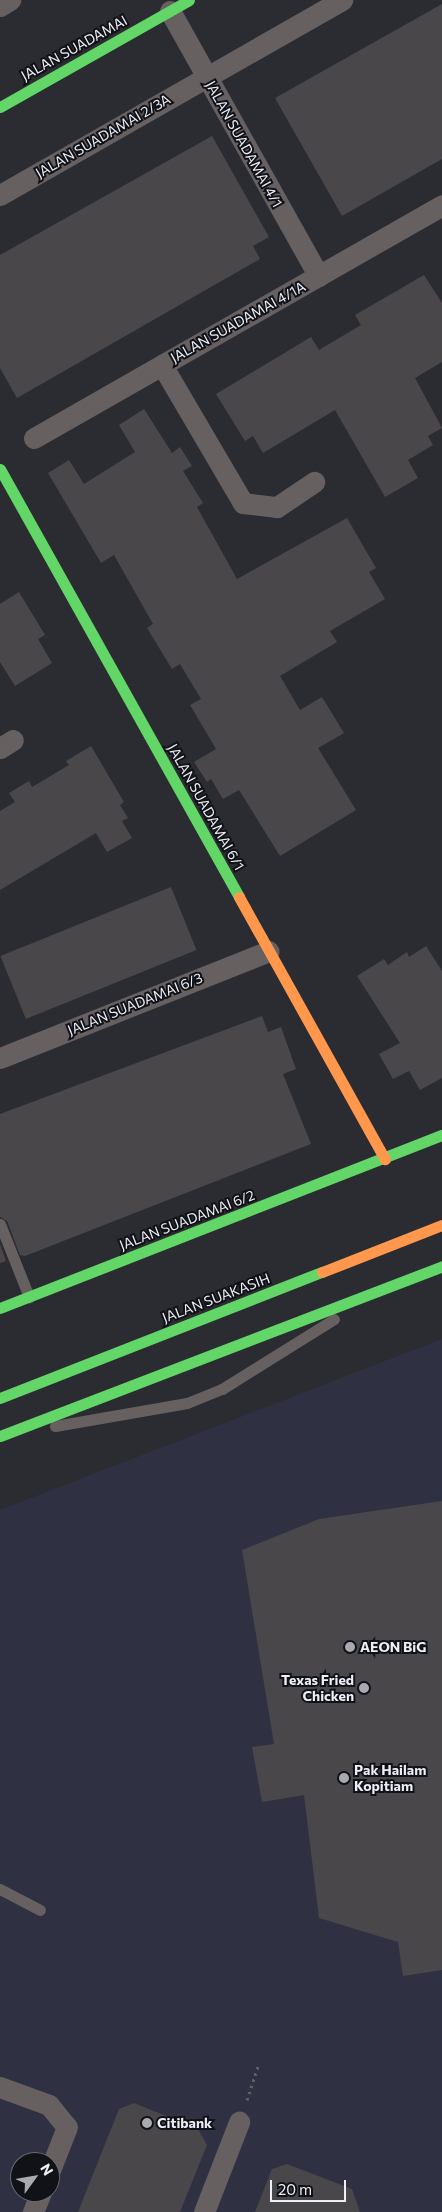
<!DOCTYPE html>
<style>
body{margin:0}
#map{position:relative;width:442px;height:2212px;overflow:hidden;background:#2b2c32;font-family:Commissioner,sans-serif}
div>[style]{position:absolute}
.built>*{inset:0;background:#2f3142}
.building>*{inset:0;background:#49474a;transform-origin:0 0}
.path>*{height:3px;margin-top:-1.5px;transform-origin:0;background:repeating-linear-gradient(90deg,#646062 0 2.5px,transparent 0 6.5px)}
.lane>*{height:11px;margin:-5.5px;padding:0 5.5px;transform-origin:5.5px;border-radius:5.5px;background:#676061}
.street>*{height:21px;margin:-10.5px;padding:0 10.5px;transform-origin:10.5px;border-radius:10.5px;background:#676061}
.fast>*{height:11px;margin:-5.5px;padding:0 5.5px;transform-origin:5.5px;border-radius:5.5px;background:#63d668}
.slow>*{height:11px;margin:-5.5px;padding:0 5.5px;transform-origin:5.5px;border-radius:5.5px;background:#ff974d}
.dots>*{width:14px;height:14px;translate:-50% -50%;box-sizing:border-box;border:2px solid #111217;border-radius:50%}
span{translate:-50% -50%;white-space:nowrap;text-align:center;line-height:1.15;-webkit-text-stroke:4px #111217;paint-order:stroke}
.street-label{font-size:14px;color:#edeef6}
.poi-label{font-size:14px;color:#edeef6;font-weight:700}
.left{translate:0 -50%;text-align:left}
.right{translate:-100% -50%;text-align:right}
.north{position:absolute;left:10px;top:2152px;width:50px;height:50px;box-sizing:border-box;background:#111217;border:1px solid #696a70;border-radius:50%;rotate:58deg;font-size:14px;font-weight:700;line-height:20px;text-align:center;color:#edeef6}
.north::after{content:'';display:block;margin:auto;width:18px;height:22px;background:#a9aab1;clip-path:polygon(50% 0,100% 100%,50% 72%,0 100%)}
.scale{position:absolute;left:270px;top:2180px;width:76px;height:22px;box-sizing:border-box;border:2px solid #edeef6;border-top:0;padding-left:6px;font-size:15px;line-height:18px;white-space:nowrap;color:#edeef6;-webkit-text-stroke:4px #111217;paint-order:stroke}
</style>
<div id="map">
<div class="built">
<div style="clip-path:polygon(evenodd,442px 1339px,442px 2212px,0 2212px,0 1510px,442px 1339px,20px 2162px,50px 2162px,50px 2192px,20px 2192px,20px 2162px)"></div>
</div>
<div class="building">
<div style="clip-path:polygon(442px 4px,442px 159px,342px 216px,275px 98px)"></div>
<div style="clip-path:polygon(212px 136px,269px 237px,253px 246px,260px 259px,17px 398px,0 368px,0 255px)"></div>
<div style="clip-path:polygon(424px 275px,442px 303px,442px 362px,415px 378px,442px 428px,428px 436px,433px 445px,408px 460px,418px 478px,385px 497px,335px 410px,263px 453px,253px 436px,245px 441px,216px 394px,311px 337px,319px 350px,361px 325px,355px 315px)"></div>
<div style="clip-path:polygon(144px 409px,172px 453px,180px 447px,192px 466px,183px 471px,203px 503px,197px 507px,237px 579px,347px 518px,376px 568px,369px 572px,385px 599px,330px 631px,337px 642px,280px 676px,300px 710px,322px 697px,344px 733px,318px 748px,356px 810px,280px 856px,239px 790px,223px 799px,211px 779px,207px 782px,194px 762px,216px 749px,190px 705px,201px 699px,180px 664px,172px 669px,147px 628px,153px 624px,114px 555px,101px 563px,48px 473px,69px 460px,84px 484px,135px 452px,119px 425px)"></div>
<div style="clip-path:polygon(19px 592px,45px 635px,38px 639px,52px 663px,15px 686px,0 662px,0 604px)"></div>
<div style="clip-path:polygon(91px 746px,124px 802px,120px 805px,128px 818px,122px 821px,132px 838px,107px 852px,96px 833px,0 890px,0 811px,15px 802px,9px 793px,29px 781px,32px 787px,69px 765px,66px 761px)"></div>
<div style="left:171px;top:887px;width:68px;height:184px;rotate:68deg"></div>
<div style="clip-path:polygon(426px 946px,442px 971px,442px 1078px,420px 1090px,409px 1071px,393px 1079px,379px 1054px,400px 1043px,357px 976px,384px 959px,388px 965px,407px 952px,409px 957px)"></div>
<div style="clip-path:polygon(262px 1016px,268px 1032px,281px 1027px,296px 1069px,283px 1074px,311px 1144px,25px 1256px,20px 1255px,7px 1221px,0 1217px,0 1114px)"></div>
<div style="clip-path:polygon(0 1244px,6px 1261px,0 1263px)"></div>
<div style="clip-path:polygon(442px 1501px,442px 1970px,403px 1976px,398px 1942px,319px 1918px,304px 1795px,262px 1802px,252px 1747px,274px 1744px,242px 1550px,319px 1519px)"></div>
<div style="clip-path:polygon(134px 2103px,198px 2129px,207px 2145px,180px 2212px,78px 2212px,119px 2109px)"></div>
<div style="clip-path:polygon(287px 2164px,352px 2189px,360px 2212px,255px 2212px,272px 2169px)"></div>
</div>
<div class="path">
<div style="left:247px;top:2100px;width:36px;rotate:-72deg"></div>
</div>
<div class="lane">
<div style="left:0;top:1224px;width:79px;rotate:68.3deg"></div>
<div style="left:55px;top:1426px;width:134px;rotate:-9.9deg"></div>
<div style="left:187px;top:1403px;width:38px;rotate:-22deg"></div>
<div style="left:222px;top:1389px;width:132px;rotate:-32deg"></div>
<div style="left:0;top:1889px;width:45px;rotate:27.7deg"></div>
</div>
<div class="street">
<div style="left:0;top:6px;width:12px;rotate:-31deg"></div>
<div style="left:170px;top:11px;width:304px;rotate:60.7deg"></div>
<div style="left:0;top:195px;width:394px;rotate:-29.7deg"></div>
<div style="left:162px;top:365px;width:160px;rotate:59.6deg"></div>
<div style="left:243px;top:503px;width:34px;rotate:7deg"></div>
<div style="left:277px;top:507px;width:45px;rotate:-34deg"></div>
<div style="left:34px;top:438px;width:470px;rotate:-29.7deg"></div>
<div style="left:0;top:748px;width:15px;rotate:-32deg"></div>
<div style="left:0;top:1058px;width:289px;rotate:-21.7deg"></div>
<div style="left:0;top:2087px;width:52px;rotate:20.2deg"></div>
<div style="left:49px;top:2105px;width:28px;rotate:51deg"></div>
<div style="left:67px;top:2127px;width:46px;rotate:111.6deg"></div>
<div style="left:33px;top:2212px;width:22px;rotate:-68deg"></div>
<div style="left:204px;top:2212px;width:97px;rotate:-68.7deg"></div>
</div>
<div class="fast">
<div style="left:0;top:107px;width:217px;rotate:-29.5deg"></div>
<div style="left:0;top:469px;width:490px;rotate:60.8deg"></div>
<div style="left:0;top:1308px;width:475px;rotate:-21.4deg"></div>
<div style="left:0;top:1398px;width:346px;rotate:-21.4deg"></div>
<div style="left:0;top:1436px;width:474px;rotate:-21deg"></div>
</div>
<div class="slow">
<div style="left:239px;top:897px;width:300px;rotate:60.9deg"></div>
<div style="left:322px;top:1272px;width:129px;rotate:-21.4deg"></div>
</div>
<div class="dots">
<div style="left:350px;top:1647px;background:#a9aab1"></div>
<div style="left:364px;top:1688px;background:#a9aab1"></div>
<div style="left:344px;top:1778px;background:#a9aab1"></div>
<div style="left:147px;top:2123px;background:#a9aab1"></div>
</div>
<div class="street-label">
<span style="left:74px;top:48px;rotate:-29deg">JALAN SUADAMAI</span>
<span style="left:103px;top:136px;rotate:-30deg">JALAN SUADAMAI 2/3A</span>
<span style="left:244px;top:144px;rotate:61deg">JALAN SUADAMAI 4/1</span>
<span style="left:238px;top:322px;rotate:-29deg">JALAN SUADAMAI 4/1A</span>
<span style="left:206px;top:807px;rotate:61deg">JALAN SUADAMAI 6/1</span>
<span style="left:135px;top:1004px;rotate:-22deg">JALAN SUADAMAI 6/3</span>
<span style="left:187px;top:1220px;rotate:-21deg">JALAN SUADAMAI 6/2</span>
<span style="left:216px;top:1298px;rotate:-21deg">JALAN SUAKASIH</span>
</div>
<div class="poi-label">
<span class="left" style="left:360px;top:1647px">AEON BiG</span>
<span class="right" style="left:354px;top:1688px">Texas Fried<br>Chicken</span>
<span class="left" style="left:354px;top:1778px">Pak Hailam<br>Kopitiam</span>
<span class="left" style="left:157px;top:2123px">Citibank</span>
</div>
<div class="north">N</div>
<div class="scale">20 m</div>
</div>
